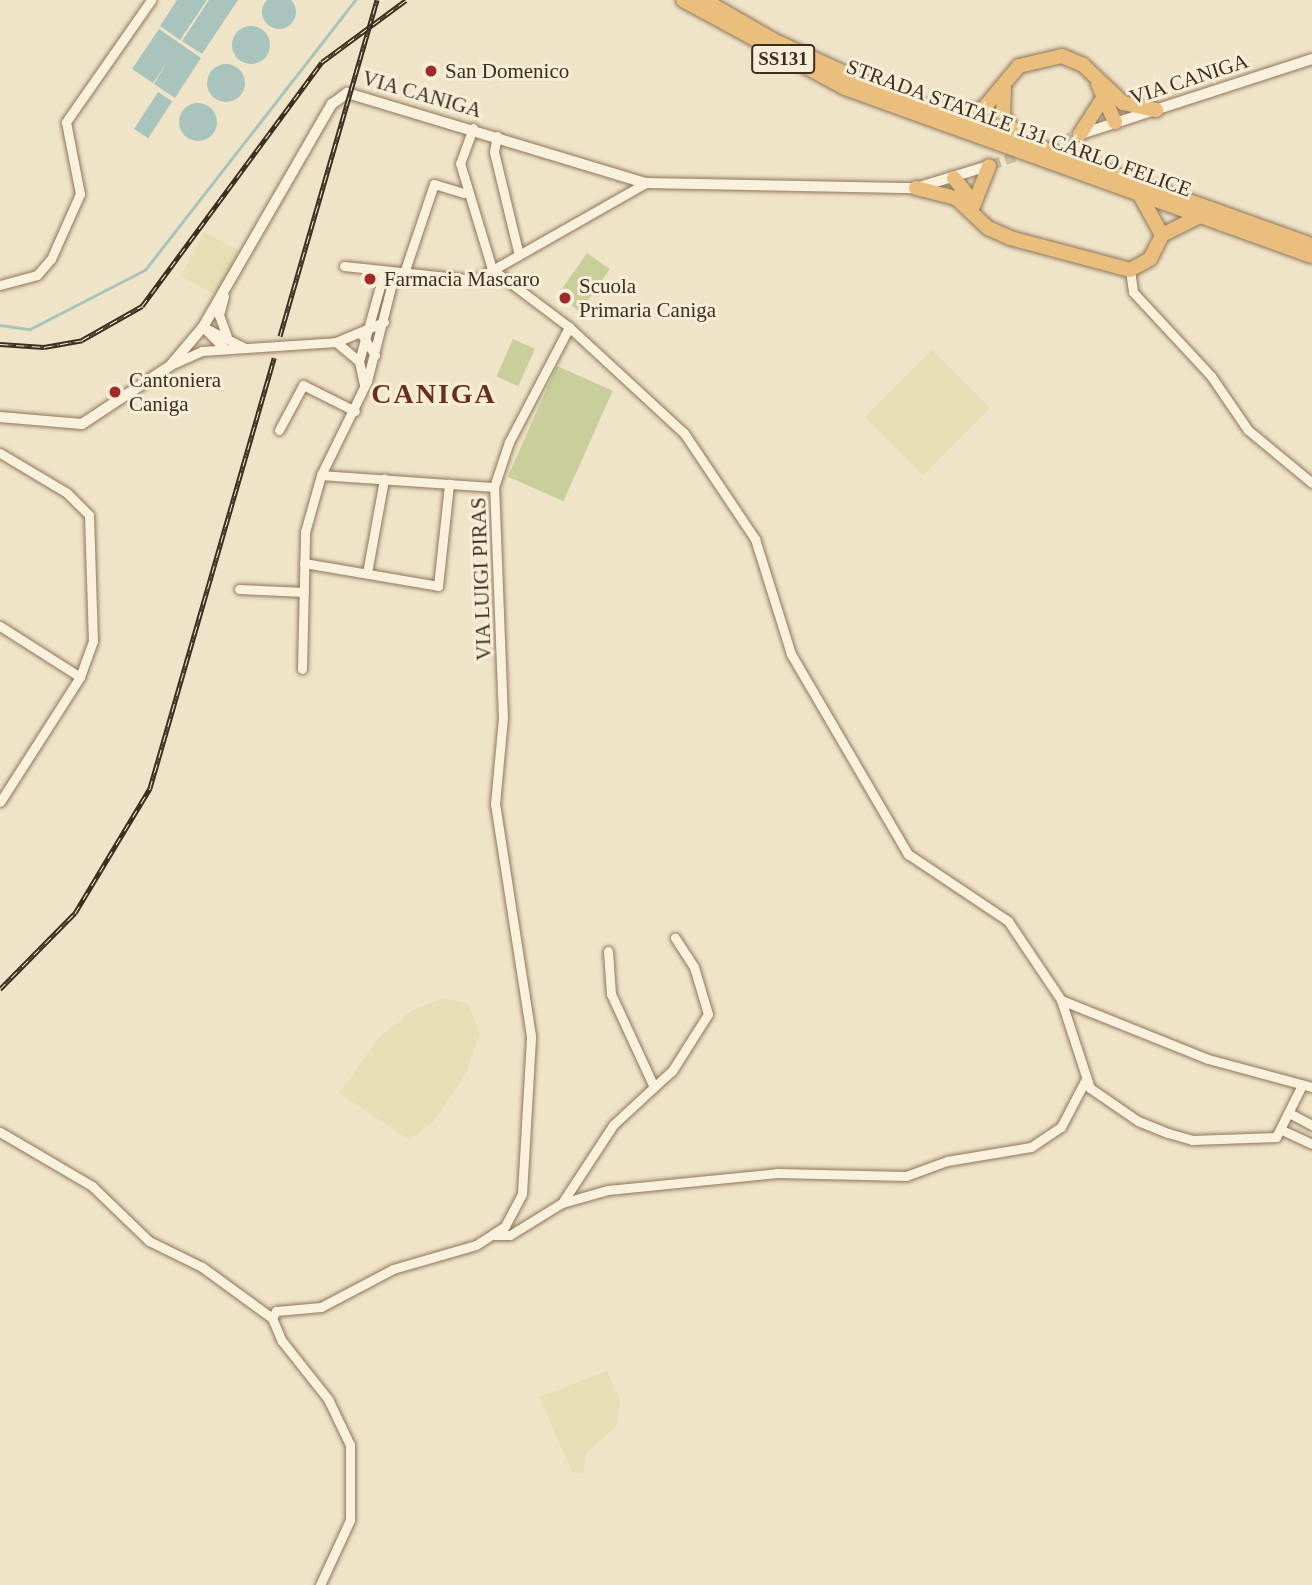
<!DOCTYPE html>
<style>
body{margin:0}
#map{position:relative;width:1312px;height:1585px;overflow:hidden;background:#f0e4c8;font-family:Georgia,serif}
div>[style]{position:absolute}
.farmland>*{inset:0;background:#e6deb5;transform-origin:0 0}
.green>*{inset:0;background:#c9cf9b;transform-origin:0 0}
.water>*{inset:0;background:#a9c4bc;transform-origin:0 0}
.round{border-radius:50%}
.stream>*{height:2.5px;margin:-1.25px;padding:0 1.25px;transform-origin:1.25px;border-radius:1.25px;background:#a9c4bc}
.tertiary-tunnel>*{height:10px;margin-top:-5px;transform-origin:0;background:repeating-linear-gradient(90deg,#ccc0a6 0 10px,transparent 0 15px)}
.roads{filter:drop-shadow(0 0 2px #8d765c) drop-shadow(0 0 2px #8d765c)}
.minor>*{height:9px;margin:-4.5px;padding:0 4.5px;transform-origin:4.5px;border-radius:4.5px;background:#faf1dc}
.tertiary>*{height:10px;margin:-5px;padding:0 5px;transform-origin:5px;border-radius:5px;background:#faf1dc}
.trunk>*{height:14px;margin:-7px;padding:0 7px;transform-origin:7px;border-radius:7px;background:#eabe7c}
.rail>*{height:5px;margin-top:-2.5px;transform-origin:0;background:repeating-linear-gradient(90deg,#f7eed8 0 8px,#3d2e20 0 16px);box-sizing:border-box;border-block:2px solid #3d2e20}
.dots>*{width:19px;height:19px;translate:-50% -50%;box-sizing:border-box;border:4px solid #f7eed8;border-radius:50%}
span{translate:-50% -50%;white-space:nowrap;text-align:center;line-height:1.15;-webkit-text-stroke:6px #f7eed8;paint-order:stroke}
.shield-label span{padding:2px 5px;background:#f7eed8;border:2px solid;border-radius:5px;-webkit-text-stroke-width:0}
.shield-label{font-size:19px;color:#3d2e20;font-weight:700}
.poi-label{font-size:21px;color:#3d2e20}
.left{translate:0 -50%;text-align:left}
.street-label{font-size:21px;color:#3d2e20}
.district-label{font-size:28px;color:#6b2e1e;font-weight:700;letter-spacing:2px}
</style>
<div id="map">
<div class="farmland">
<div style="left:204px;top:232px;width:43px;height:50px;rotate:28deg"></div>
<div style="left:932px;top:350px;width:82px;height:95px;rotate:45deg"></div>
<div style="clip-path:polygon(445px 998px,468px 1004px,480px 1033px,466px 1074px,433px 1122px,409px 1140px,339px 1093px,379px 1038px,412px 1010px)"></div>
<div style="clip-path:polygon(607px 1371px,620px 1400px,616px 1427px,586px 1453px,583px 1473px,572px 1472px,539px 1397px)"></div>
</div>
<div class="green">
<div style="left:587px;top:253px;width:28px;height:52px;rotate:35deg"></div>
<div style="left:513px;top:339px;width:24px;height:41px;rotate:24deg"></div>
<div style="left:557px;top:366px;width:61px;height:121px;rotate:24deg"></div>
</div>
<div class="water">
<div class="round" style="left:262px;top:-5px;width:34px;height:34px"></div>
<div style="clip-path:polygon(177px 0,207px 0,180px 40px,160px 26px)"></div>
<div style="clip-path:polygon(209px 0,238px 0,202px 54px,182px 41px)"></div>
<div class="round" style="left:232px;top:26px;width:38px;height:38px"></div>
<div style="clip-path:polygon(159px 29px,201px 58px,175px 98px,154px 84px,168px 61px,153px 83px,132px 69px)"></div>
<div class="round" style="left:207px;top:64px;width:38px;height:38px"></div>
<div style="left:158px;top:92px;width:17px;height:44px;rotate:33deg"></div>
<div class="round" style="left:179px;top:103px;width:38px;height:38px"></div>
</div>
<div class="stream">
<div style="left:0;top:325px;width:30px;rotate:8deg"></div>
<div style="left:30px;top:329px;width:129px;rotate:-27.2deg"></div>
<div style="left:145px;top:270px;width:342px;rotate:-52.1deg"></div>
</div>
<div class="tertiary-tunnel">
<div style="left:991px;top:165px;width:91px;rotate:-19.2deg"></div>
</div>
<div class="roads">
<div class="minor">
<div style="left:473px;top:128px;width:37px;rotate:110deg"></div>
<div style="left:460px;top:163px;width:111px;rotate:73.2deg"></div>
<div style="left:492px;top:269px;width:96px;rotate:37deg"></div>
<div style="left:569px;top:327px;width:156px;rotate:42.7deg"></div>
<div style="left:684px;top:433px;width:128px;rotate:56.2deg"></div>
<div style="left:755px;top:539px;width:121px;rotate:72.6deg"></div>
<div style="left:791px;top:654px;width:232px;rotate:59.7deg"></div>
<div style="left:908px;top:854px;width:120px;rotate:33.8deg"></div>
<div style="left:1008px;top:921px;width:95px;rotate:56.1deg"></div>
<div style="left:1061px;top:1000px;width:158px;rotate:21.9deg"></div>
<div style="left:1208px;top:1059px;width:108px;rotate:15.1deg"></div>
<div style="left:497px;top:136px;width:16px;rotate:101deg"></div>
<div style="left:494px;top:152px;width:102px;rotate:76.4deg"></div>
<div style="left:344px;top:266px;width:132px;rotate:6.1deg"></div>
<div style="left:475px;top:280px;width:197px;rotate:-29.6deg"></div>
<div style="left:1130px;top:270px;width:22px;rotate:82deg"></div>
<div style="left:1133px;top:292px;width:115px;rotate:47.1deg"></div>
<div style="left:1211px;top:376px;width:65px;rotate:55.6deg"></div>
<div style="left:1248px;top:430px;width:83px;rotate:39.6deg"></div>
<div style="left:403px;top:276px;width:97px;rotate:-71.4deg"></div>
<div style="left:434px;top:184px;width:31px;rotate:17deg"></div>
<div style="left:0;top:285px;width:38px;rotate:-15deg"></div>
<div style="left:37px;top:275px;width:21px;rotate:-49deg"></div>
<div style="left:51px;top:259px;width:71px;rotate:-66deg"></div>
<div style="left:80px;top:194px;width:73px;rotate:-101deg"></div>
<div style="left:66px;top:122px;width:149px;rotate:-55.1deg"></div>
<div style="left:224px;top:296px;width:20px;rotate:105deg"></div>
<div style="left:219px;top:315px;width:23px;rotate:70deg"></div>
<div style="left:203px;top:327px;width:47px;rotate:26.6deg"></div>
<div style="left:204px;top:328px;width:30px;rotate:45deg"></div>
<div style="left:362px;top:335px;width:24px;rotate:57deg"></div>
<div style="left:336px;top:342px;width:30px;rotate:40deg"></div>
<div style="left:359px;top:361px;width:24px;rotate:78deg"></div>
<div style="left:359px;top:361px;width:92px;rotate:-74.3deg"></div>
<div style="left:173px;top:364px;width:32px;rotate:-24deg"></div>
<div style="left:202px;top:351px;width:134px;rotate:-3.8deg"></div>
<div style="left:336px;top:342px;width:52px;rotate:-22.6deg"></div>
<div style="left:279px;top:430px;width:51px;rotate:-61.9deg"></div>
<div style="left:303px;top:385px;width:58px;rotate:26.6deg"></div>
<div style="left:0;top:453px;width:78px;rotate:30.8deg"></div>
<div style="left:67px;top:493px;width:31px;rotate:45deg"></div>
<div style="left:89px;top:515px;width:126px;rotate:88.2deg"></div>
<div style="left:93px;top:641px;width:38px;rotate:110deg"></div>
<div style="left:80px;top:677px;width:148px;rotate:122.6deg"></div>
<div style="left:321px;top:475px;width:173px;rotate:4deg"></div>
<div style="left:304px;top:563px;width:136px;rotate:9.7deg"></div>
<div style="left:438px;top:586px;width:103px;rotate:-83.8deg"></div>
<div style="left:367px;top:573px;width:96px;rotate:-79.7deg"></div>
<div style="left:239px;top:589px;width:65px;rotate:2.6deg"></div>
<div style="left:0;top:626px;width:95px;rotate:32.5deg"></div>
<div style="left:302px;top:669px;width:137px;rotate:-88.7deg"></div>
<div style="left:305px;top:532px;width:59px;rotate:-74.3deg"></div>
<div style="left:321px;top:475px;width:105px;rotate:-63.9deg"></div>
<div style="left:367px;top:381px;width:109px;rotate:-75.7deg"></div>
<div style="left:1061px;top:1000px;width:93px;rotate:71.8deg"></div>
<div style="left:1090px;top:1088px;width:58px;rotate:34.5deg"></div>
<div style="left:1138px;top:1121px;width:32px;rotate:22deg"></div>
<div style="left:1168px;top:1133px;width:25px;rotate:16deg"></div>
<div style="left:1192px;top:1140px;width:84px;rotate:-2deg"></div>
<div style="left:1276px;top:1137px;width:58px;rotate:-63.4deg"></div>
<div style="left:654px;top:1087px;width:24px;rotate:-42deg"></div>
<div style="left:672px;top:1071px;width:67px;rotate:-57.7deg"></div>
<div style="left:708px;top:1014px;width:49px;rotate:-106.6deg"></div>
<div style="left:694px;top:967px;width:35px;rotate:-123deg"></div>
<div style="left:1291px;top:1114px;width:24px;rotate:28deg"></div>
<div style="left:1282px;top:1130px;width:33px;rotate:25deg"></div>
<div style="left:0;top:1132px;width:107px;rotate:30.4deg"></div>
<div style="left:92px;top:1186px;width:79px;rotate:44deg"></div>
<div style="left:149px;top:1241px;width:59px;rotate:26.1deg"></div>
<div style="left:202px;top:1267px;width:87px;rotate:36.1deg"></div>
<div style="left:562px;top:1203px;width:93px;rotate:-56.8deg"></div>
<div style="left:613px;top:1125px;width:56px;rotate:-42.8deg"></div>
<div style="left:654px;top:1087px;width:102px;rotate:-114.8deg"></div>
<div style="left:611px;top:994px;width:43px;rotate:-94deg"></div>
<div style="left:494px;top:1235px;width:16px"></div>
<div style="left:510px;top:1235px;width:61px;rotate:-31.6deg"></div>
<div style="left:562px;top:1203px;width:48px;rotate:-15.8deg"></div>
<div style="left:608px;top:1190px;width:170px;rotate:-5.7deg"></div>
<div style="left:777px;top:1173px;width:129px;rotate:1.3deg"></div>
<div style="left:906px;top:1176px;width:44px;rotate:-20.1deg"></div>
<div style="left:947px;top:1161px;width:85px;rotate:-9.5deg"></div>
<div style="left:1031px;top:1147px;width:36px;rotate:-34deg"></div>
<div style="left:1061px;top:1127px;width:54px;rotate:-62.5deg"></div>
<div style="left:272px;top:1318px;width:8px;rotate:-60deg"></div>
<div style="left:276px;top:1311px;width:45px;rotate:-5.1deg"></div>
<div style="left:321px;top:1307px;width:81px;rotate:-27.8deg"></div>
<div style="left:393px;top:1269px;width:86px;rotate:-16.1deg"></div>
<div style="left:476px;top:1245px;width:35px;rotate:-33deg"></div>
<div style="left:505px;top:1226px;width:36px;rotate:-62deg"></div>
<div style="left:522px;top:1194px;width:158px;rotate:-86.7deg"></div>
<div style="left:531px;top:1036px;width:235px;rotate:-98.8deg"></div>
<div style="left:495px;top:804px;width:86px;rotate:-84.7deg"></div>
<div style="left:503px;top:718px;width:231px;rotate:-92.2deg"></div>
<div style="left:494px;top:487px;width:47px;rotate:-71.6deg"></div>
<div style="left:509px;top:442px;width:130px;rotate:-62.4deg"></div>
<div style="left:272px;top:1318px;width:25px;rotate:67deg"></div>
<div style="left:282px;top:1341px;width:74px;rotate:51.6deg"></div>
<div style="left:328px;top:1399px;width:51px;rotate:64.4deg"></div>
<div style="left:350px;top:1445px;width:75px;rotate:90deg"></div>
<div style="left:350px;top:1520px;width:72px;rotate:114.8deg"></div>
</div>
<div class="tertiary">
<div style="left:1078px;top:135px;width:246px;rotate:-18deg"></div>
<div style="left:0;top:417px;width:82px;rotate:4.9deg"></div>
<div style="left:82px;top:424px;width:105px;rotate:-33.4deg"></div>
<div style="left:170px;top:366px;width:51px;rotate:-49.8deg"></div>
<div style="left:203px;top:327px;width:258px;rotate:-60deg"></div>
<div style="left:332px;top:104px;width:19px;rotate:-36deg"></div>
<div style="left:347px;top:93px;width:312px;rotate:16.8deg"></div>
<div style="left:646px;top:183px;width:270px;rotate:1.1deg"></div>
<div style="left:916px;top:188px;width:78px;rotate:-17deg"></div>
</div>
<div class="trunk">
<div style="left:683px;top:0;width:184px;rotate:28.5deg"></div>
<div style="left:845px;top:88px;width:496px;rotate:19.8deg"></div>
<div style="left:704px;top:0;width:82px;rotate:30deg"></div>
<div style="left:775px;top:41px;width:130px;rotate:24.6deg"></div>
<div style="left:893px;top:95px;width:445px;rotate:19.7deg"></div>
<div style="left:1098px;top:84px;width:42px;rotate:65.9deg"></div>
<div style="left:1004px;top:88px;width:27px;rotate:92deg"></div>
<div style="left:1003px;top:115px;width:30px;rotate:57deg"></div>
<div style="left:954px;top:115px;width:30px;rotate:-12deg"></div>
<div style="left:983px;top:109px;width:56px;rotate:-50.1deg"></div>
<div style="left:1019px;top:66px;width:44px;rotate:-13.1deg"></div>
<div style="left:1062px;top:56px;width:23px;rotate:23deg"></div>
<div style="left:1083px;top:65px;width:55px;rotate:43.5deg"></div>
<div style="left:1123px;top:103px;width:34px;rotate:12deg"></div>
<div style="left:1080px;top:134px;width:40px;rotate:-57.1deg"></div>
<div style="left:954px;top:178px;width:31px;rotate:52deg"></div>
<div style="left:916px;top:188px;width:41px;rotate:14deg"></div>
<div style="left:956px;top:198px;width:44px;rotate:43.2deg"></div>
<div style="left:988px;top:228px;width:24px;rotate:24deg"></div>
<div style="left:1010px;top:238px;width:124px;rotate:14.9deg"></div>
<div style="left:1130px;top:270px;width:23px;rotate:-29deg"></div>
<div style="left:1150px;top:259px;width:27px;rotate:-63deg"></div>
<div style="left:1162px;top:235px;width:42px;rotate:-26.6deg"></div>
<div style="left:1141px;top:197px;width:43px;rotate:61.1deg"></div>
<div style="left:972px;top:209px;width:46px;rotate:-68.4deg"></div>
</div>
</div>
<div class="rail">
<div style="left:280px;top:336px;width:350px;rotate:-73.9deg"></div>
<div style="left:0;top:344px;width:44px;rotate:3.9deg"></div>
<div style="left:44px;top:347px;width:39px;rotate:-10deg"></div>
<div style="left:82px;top:340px;width:69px;rotate:-29.5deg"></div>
<div style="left:142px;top:306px;width:303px;rotate:-53.6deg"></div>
<div style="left:322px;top:62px;width:104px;rotate:-36.4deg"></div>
<div style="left:0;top:989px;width:107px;rotate:-45.4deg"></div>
<div style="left:75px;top:913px;width:146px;rotate:-59deg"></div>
<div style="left:150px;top:788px;width:448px;rotate:-73.9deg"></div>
</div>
<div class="dots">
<div style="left:431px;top:71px;background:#9e2a2b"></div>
<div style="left:370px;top:279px;background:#9e2a2b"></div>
<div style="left:565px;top:298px;background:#9e2a2b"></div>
<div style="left:115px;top:392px;background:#9e2a2b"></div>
</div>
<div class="shield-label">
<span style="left:783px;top:59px">SS131</span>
</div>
<div class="poi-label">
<span class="left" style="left:445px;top:71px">San Domenico</span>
<span class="left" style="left:384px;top:279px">Farmacia Mascaro</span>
<span class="left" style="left:579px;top:298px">Scuola<br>Primaria Caniga</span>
<span class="left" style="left:129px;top:392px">Cantoniera<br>Caniga</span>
</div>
<div class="street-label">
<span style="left:1189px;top:79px;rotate:-18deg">VIA CANIGA</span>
<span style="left:422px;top:94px;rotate:16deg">VIA CANIGA</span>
<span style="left:1019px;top:128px;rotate:20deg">STRADA STATALE 131 CARLO FELICE</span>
<span style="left:481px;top:579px;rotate:-92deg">VIA LUIGI PIRAS</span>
</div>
<div class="district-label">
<span style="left:434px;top:394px">CANIGA</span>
</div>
</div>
